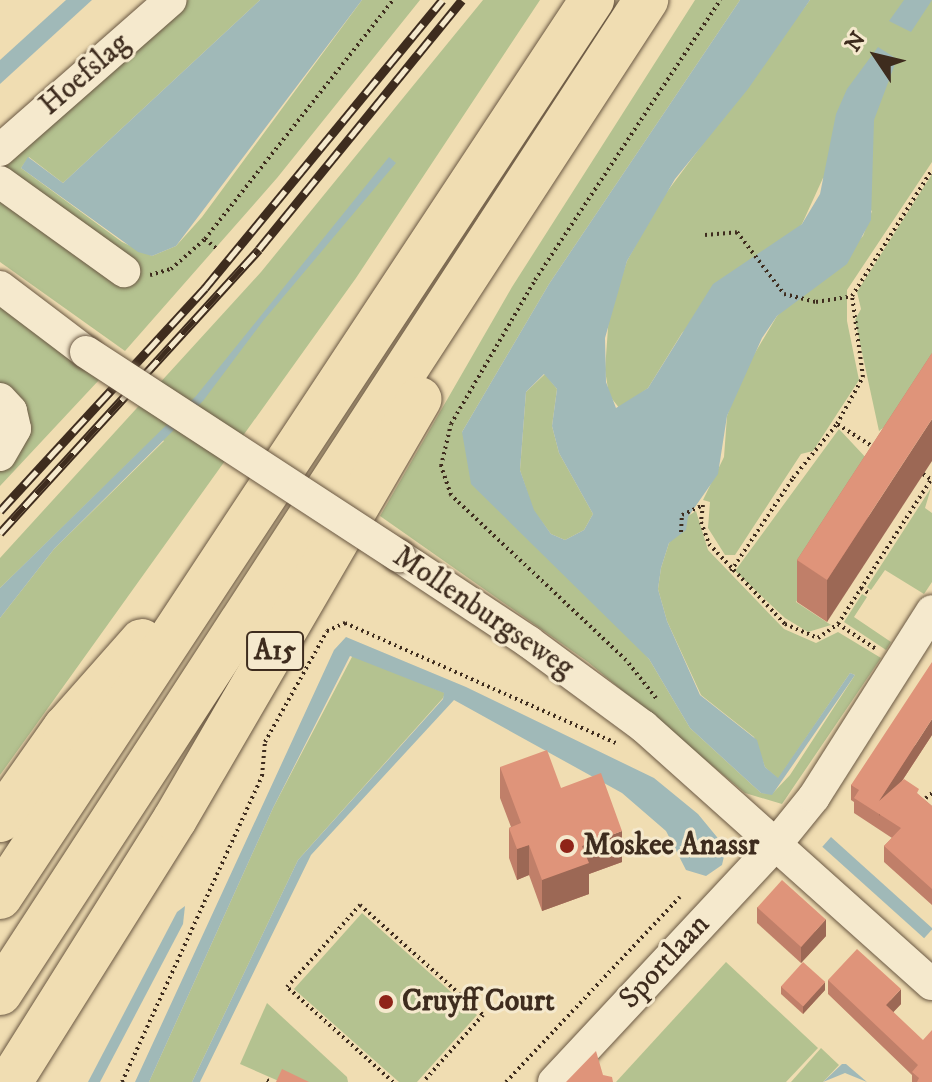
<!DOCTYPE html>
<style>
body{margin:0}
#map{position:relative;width:932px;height:1082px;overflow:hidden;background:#f0ddb2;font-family:"IM FELL DW Pica",serif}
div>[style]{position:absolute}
.green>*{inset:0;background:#b4c290}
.water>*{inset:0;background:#a0b9b8;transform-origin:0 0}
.path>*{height:4px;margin-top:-2px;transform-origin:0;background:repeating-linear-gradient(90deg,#3e2c1e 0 2px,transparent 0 6px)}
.roads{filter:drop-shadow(0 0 2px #6a5843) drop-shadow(0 0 2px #6a5843)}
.minor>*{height:32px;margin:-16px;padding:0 16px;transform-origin:16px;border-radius:16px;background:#f5e9cd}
.highway>*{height:44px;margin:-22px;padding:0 22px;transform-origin:22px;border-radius:22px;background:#f0ddb2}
.rail>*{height:9px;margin-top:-4.5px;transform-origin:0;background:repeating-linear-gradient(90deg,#f5e9cd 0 18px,#3e2c1e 0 36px);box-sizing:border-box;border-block:2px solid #3e2c1e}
.bridges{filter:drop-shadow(0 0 2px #6a5843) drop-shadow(0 0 2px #6a5843)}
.minor-bridge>*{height:32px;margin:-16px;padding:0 16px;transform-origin:16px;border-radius:16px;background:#f5e9cd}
.wall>*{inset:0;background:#c07f69}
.shaded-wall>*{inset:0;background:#9c6855}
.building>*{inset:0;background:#df947a;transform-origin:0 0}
.dots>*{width:22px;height:22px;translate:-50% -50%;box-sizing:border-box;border:4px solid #f5e9cd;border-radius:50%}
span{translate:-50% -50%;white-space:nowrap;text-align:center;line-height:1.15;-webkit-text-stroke:6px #f5e9cd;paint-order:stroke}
.shield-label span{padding:2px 6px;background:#f5e9cd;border:2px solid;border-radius:6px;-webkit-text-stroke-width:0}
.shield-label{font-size:28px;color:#3e2c1e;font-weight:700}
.street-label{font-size:30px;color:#3e2c1e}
.poi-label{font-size:30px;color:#3e2c1e;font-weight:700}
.left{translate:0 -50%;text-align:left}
.north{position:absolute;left:836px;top:16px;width:80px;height:80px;-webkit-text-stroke:6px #f5e9cd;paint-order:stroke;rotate:305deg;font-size:22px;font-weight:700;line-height:32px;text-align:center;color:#3e2c1e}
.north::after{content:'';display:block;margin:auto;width:28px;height:36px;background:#3e2c1e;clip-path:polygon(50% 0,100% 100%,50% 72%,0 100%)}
</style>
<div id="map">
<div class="green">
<div style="clip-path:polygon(188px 0,260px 0,63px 183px,29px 157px,21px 168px,122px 242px,152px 256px,176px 246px,202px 217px,362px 0,420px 0,277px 178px,125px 351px,0 262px,0 172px)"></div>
<div style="clip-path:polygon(483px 0,540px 0,356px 278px,0 775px,0 618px,54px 549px,164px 441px,157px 435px,0 588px,0 558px,261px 272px)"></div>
<div style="clip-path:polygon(695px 0,740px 0,549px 284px,462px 432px,649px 659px,690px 728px,761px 793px,772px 794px,790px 775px,855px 675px,850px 673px,778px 779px,765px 767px,754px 737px,701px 695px,667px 621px,658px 589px,661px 568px,669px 543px,688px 516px,696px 511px,708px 550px,784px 629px,816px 643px,838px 632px,881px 658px,782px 804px,745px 793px,588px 662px,380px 516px,512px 287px)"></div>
<div style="clip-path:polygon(810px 0,932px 0,932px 162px,847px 290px,847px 321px,859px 380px,813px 451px,801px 454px,735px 555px,725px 555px,708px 528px,710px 502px,703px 500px,724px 457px,727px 416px,743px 373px,777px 316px,863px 236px,872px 211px,823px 178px,802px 224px,682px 333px,648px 388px,620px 409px,609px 395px,605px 370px,609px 314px,627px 261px,658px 204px)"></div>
<div style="clip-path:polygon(932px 174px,932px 392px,879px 431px,855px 320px,861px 309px,857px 292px)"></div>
<div style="clip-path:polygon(0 301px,60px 346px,58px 351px,99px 380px,0 486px)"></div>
<div style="clip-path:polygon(545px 374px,557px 389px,552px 426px,559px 453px,593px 514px,584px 530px,565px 540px,551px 534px,533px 510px,520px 470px,526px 392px)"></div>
<div style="clip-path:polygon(839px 429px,868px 460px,886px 465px,796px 602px,831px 625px,808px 632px,785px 618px,735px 571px)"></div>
<div style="clip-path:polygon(931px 488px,925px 508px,932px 513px,932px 582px,924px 594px,885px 570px,871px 590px,867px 587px)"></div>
<div style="clip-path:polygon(862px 594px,867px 597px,854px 617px,891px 642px,886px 650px,844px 622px)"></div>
<div style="clip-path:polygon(353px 655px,445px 693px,443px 698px,298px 860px,192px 1082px,149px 1082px,273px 808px)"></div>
<div style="clip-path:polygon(362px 913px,477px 1015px,417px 1082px,399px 1082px,294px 989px)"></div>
<div style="clip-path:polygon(726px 962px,818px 1048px,786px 1082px,616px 1082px)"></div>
<div style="clip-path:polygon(267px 1003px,347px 1077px,348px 1082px,281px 1082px,240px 1064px)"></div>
<div style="clip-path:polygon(821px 1048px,839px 1065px,823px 1082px,791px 1082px)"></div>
</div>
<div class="water">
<div style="clip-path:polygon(66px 0,92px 0,0 84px,0 60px)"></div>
<div style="clip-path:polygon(260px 0,362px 0,176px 246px,152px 256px,138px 252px,21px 168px,28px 157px,63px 183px)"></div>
<div style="clip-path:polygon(evenodd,740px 0,810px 0,748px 89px,675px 179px,627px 261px,605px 338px,606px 382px,616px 408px,648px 388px,713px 284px,802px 224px,820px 194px,836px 114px,847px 89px,878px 47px,897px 59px,874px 120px,871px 220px,847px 264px,777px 316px,762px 338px,727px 416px,718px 474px,688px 517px,686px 530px,669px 543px,661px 568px,658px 589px,667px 621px,700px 695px,757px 740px,765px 767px,778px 778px,850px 673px,855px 675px,772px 795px,761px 793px,690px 728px,649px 659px,471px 484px,462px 432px,549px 284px,740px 0,544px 374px,557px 389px,552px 426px,559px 453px,593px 514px,584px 530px,565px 540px,551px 534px,534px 510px,520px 470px,526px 392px,544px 374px)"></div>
<div style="clip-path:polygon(904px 0,932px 0,911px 32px,889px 21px)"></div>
<div style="clip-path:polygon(389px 157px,396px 163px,263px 321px,203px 401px,54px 549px,0 618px,0 588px,196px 396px)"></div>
<div style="clip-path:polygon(346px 637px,466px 687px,654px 778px,698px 814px,726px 848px,722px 865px,706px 876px,686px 870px,666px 831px,622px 793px,454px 700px,311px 855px,200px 1082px,192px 1082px,298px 860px,443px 699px,444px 693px,350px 656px,273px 808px,149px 1082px,135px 1082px,334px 650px)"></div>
<div style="left:831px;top:837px;width:137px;height:13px;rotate:42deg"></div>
<div style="clip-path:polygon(185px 906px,183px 924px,100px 1082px,88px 1082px,177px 912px)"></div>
<div style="clip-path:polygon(842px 1064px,846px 1064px,867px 1082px,845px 1073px,823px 1082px)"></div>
</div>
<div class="path">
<div style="left:705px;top:235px;width:32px;rotate:-5deg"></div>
<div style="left:737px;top:232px;width:78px;rotate:52.8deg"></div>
<div style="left:784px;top:294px;width:33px;rotate:14deg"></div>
<div style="left:816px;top:302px;width:36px;rotate:-9deg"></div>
<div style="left:205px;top:239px;width:16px;rotate:40deg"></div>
<div style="left:150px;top:275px;width:22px;rotate:-16deg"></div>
<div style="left:171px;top:269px;width:45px;rotate:-41.4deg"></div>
<div style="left:205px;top:239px;width:304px;rotate:-51.8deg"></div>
<div style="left:875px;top:448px;width:45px;rotate:-147.7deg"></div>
<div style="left:837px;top:424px;width:54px;rotate:-61deg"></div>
<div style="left:863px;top:377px;width:82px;rotate:-97.7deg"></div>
<div style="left:852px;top:296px;width:149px;rotate:-57.6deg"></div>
<div style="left:923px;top:474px;width:11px;rotate:34deg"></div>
<div style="left:681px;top:532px;width:17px;rotate:-87deg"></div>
<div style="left:682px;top:515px;width:23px;rotate:-25deg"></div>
<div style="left:703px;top:505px;width:17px;rotate:97deg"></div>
<div style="left:701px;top:522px;width:23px;rotate:70deg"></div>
<div style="left:709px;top:544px;width:110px;rotate:46.5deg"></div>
<div style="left:785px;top:624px;width:36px;rotate:23deg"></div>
<div style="left:818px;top:638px;width:24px;rotate:-35deg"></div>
<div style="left:838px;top:624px;width:45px;rotate:33.3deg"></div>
<div style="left:731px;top:571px;width:112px;rotate:-56.3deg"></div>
<div style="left:793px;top:478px;width:70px;rotate:-50.8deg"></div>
<div style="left:861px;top:588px;width:11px;rotate:34deg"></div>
<div style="left:838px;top:624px;width:174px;rotate:-57.2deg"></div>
<div style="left:656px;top:698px;width:48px;rotate:-128.3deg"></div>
<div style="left:626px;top:660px;width:241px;rotate:-136.7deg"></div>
<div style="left:451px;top:495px;width:31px;rotate:-109deg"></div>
<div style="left:441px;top:466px;width:43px;rotate:-76.6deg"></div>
<div style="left:451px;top:424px;width:167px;rotate:-59.7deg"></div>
<div style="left:535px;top:280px;width:336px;rotate:-56.5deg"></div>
<div style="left:921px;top:802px;width:14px;rotate:-39deg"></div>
<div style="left:267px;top:1080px;width:4px;rotate:27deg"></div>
<div style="left:122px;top:1082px;width:337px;rotate:-65.4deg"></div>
<div style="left:262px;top:776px;width:34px;rotate:-85deg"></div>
<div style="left:265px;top:742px;width:127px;rotate:-60.8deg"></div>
<div style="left:327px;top:631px;width:20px;rotate:-24deg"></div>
<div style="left:345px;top:623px;width:296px;rotate:23.9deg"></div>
<div style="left:393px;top:1082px;width:142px;rotate:-138.1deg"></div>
<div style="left:287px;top:987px;width:110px;rotate:-48.3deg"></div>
<div style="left:360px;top:905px;width:165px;rotate:41.8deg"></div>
<div style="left:483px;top:1015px;width:90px;rotate:131.8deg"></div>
<div style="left:506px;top:1082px;width:254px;rotate:-46.8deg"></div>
</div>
<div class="roads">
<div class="minor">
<div style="left:0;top:150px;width:227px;rotate:-41.3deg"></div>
<div style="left:0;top:182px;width:153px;rotate:35.7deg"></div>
<div style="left:0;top:287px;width:108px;rotate:37.1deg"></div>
<div style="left:0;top:399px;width:16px;rotate:47deg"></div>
<div style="left:11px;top:411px;width:18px;rotate:77deg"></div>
<div style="left:15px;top:429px;width:30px;rotate:120deg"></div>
<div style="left:399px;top:556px;width:156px;rotate:33.5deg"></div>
<div style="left:529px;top:642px;width:142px;rotate:36.4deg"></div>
<div style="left:643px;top:726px;width:387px;rotate:41.8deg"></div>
<div style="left:554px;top:1082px;width:325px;rotate:-47deg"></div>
<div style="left:776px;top:844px;width:60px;rotate:-51deg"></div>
<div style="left:814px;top:797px;width:220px;rotate:-57.6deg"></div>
</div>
<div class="highway">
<div style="left:0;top:820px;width:113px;rotate:-54.8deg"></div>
<div style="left:65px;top:728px;width:116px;rotate:-48.5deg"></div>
<div style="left:0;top:897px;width:1075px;rotate:-56.58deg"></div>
<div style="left:0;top:993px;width:1185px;rotate:-56.95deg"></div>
<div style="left:10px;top:1082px;width:310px;rotate:-57.9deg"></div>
<div style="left:175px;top:819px;width:486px;rotate:-59.8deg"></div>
</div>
</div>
<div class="rail">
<div style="left:0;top:511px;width:303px;rotate:-47.4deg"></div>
<div style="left:205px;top:288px;width:373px;rotate:-50.5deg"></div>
<div style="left:0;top:533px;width:384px;rotate:-47.6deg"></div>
<div style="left:259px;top:249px;width:321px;rotate:-50.8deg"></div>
</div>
<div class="bridges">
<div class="minor-bridge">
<div style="left:86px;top:352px;width:374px;rotate:33.1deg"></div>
</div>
</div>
<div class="wall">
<div style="clip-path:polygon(932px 353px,827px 622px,797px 602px,797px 560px)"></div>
<div style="clip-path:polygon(932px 735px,902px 781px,932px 806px,932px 905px,884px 862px,884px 846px,892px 838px,854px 813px,854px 802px,851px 800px,851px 785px)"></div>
<div style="clip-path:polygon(500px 767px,561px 788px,622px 862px,589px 874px,589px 894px,542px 911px,529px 875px,517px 880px,509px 858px,509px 828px,511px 827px,500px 798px)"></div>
<div style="clip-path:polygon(757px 907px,826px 936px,801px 963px,757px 923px)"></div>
<div style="clip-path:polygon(828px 980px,901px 1004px,893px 1012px,932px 1082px,912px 1082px,912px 1075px,828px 994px)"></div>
<div style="clip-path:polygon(781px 986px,825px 990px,803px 1014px,781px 994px)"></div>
</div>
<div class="shaded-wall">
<div style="clip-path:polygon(932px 419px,932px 461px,827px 622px,827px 580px)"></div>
<div style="clip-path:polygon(932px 719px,932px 735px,879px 816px,879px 801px)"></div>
<div style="clip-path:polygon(622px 831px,622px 862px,589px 874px,589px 894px,542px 911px,542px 880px,582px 846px)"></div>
<div style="clip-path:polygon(529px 845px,529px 875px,517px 880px,517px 849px)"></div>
<div style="clip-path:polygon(826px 919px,826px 936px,801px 963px,801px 947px)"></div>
<div style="clip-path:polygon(825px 982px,825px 990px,803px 1014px,803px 1006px)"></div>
<div style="clip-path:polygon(901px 989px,901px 1004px,886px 1020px,886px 1005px)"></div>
</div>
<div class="building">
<div style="clip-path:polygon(932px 353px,932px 419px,827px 580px,797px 560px)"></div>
<div style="clip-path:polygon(932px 662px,932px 719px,879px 801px,904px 779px,919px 789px,917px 793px,932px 806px,932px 889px,884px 846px,901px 828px,854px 798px,859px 790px,851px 785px)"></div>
<div style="clip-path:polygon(547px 750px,561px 788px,601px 773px,622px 831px,582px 846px,589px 863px,542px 880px,529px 845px,517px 849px,509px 828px,521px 823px,500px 767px)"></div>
<div style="left:782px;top:880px;width:59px;height:37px;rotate:42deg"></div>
<div style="clip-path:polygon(857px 949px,901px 989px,886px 1005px,923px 1040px,932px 1030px,932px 1082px,917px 1082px,919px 1078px,912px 1072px,918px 1065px,828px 980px)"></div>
<div style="left:803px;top:962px;width:30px;height:33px;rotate:42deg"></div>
<div style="clip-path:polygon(596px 1051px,603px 1075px,612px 1077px,613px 1082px,566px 1082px)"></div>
<div style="clip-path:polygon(282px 1069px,309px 1082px,276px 1082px)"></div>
</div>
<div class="dots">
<div style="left:567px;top:846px;background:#8f2418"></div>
<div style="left:386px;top:1002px;background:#8f2418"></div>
</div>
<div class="shield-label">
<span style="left:275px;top:651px">A15</span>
</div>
<div class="street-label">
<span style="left:85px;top:75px;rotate:-41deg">Hoefslag</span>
<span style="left:483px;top:613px;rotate:34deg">Mollenburgseweg</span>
<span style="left:665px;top:962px;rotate:-47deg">Sportlaan</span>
</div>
<div class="poi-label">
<span class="left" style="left:583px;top:846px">Moskee Anassr</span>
<span class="left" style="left:402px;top:1002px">Cruyff Court</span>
</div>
<div class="north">N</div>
</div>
